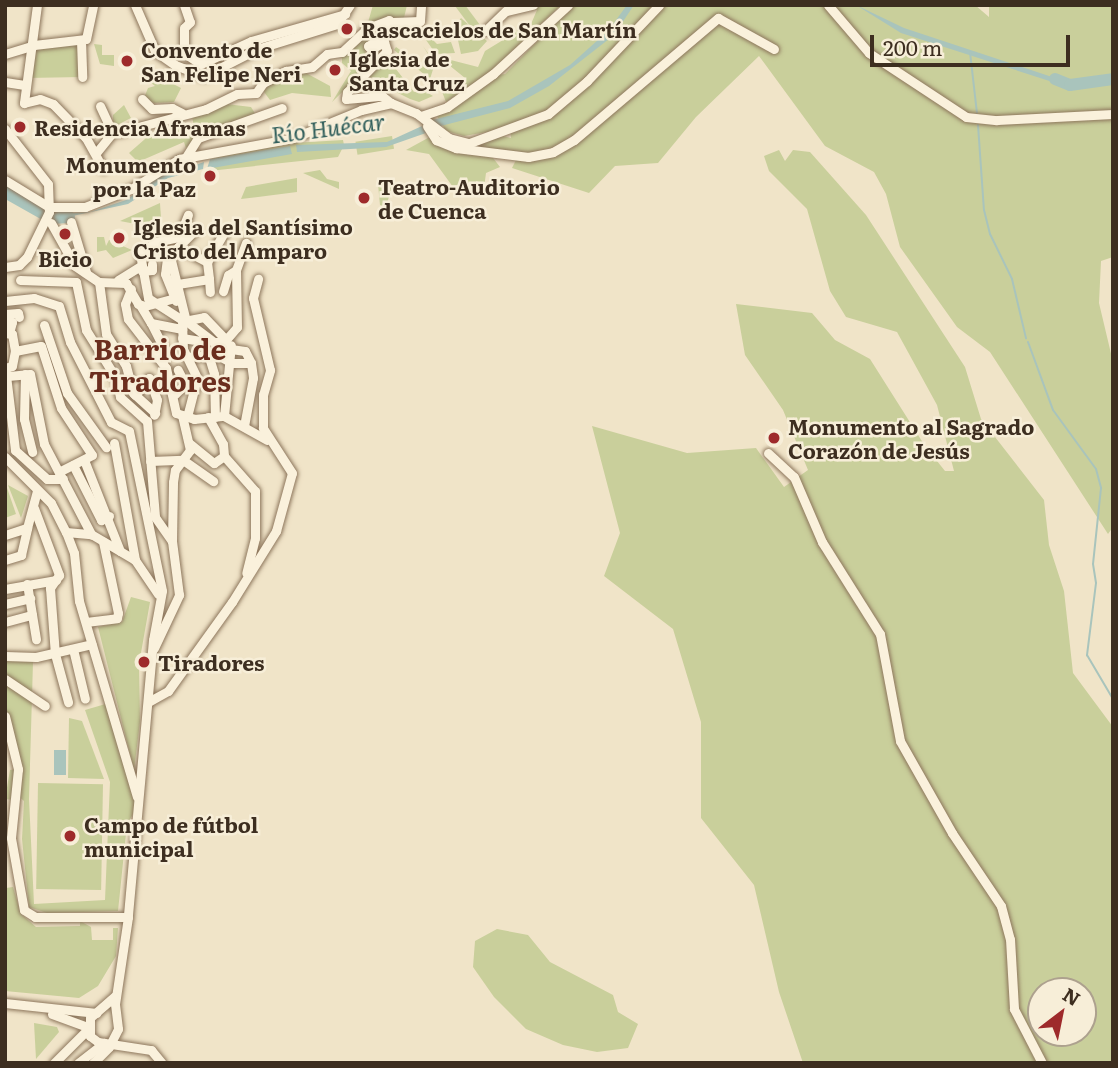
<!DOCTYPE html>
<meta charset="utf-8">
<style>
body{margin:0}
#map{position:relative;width:1118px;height:1068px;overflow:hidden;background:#f0e4c8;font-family:Literata,serif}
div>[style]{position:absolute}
.green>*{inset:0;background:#c9cf9b;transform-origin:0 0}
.water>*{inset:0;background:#a9c4bc;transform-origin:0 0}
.stream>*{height:2px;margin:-1px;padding:0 1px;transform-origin:1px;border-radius:1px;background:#a9c4bc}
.river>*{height:12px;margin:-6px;padding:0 6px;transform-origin:6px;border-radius:6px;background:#a9c4bc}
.roads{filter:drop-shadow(0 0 2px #8d765c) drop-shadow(0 0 2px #8d765c)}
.minor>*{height:9px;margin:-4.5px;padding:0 4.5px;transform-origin:4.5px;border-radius:4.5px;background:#faf1dc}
.dots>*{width:19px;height:19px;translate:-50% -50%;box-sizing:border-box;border:4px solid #f7eed8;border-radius:50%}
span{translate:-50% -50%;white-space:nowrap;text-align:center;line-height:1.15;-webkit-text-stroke:5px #f7eed8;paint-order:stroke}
.poi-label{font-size:21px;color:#3d2e20;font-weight:700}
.left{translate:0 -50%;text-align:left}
.right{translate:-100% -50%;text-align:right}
.water-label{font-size:23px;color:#2f5d5a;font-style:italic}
.district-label{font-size:28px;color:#6b2e1e;font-weight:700}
.frame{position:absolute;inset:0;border:7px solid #3d2e20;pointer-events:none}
.north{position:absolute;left:1027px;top:977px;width:70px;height:70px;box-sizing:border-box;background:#f7eed8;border:2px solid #ada18e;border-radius:50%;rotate:32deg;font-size:19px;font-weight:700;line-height:28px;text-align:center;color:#3d2e20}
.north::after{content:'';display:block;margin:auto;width:24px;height:32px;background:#9e2a2b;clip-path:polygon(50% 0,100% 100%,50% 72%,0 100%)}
.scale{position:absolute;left:870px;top:35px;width:200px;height:32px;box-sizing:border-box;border:4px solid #3d2e20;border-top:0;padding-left:9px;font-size:21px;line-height:24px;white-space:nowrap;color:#3d2e20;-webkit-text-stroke:5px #f7eed8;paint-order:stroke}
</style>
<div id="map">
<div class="green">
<div style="clip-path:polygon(373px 5px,407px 5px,404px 18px,369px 42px,365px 53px,382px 44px,383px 52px,332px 102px,351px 71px,342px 63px,342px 57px,367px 26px)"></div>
<div style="clip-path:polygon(465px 5px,483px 29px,478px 34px,487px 41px,478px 51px,461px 54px,455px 26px,461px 18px,470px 26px,455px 6px)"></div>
<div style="clip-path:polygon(533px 5px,561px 5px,489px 73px,446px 102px,441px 89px,448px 81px,464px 80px,465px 78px,439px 57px,478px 67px,485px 51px,516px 32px,521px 24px,531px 24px,537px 10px,529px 8px)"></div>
<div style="clip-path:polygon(573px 5px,975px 5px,989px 17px,989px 5px,1113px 5px,1113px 257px,1101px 261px,1099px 303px,1113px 362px,1113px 527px,1108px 534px,990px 352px,957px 327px,900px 247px,886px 194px,874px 172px,825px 146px,759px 56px,696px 117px,658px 163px,615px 166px,589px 193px,512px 168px,520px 152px,471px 146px,503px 136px,511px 138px,510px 128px,464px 136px,446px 131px,437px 116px,492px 76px,505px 74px)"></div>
<div style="clip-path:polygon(431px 38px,437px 44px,451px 42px,455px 53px,436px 54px,426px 40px)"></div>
<div style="clip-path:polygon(81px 40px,82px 77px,27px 78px,32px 45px)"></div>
<div style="clip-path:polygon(94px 44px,102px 45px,102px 55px,114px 55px,114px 66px,100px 64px)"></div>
<div style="clip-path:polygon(423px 46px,435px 63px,430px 79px,394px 50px,396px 47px,428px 70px,433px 62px)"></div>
<div style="clip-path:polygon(388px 59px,414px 92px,423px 90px,433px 96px,419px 102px,410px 99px,386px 87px,388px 80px,369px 77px)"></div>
<div style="clip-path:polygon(306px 73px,330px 86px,331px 97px,292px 93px,270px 100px,264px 92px,264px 86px,286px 75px)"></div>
<div style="clip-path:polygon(156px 75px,181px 88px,174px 102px,154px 103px,144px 98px,148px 88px,155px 86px,150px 82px)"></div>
<div style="clip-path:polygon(218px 103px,251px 107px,256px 115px,195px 137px,186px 148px,184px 142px,138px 162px,129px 153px,153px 132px,194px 126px,192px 117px)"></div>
<div style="clip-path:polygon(124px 105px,131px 118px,113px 127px,113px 115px)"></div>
<div style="clip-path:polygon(437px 133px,468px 155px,490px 154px,500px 167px,486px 173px,484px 188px,453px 187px,429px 154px,406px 150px)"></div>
<div style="left:392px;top:136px;width:13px;height:37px;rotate:81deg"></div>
<div style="clip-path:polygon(293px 138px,293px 143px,343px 140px,344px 145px,338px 157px,209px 171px,214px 158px)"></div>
<div style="clip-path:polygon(evenodd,779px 150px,785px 161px,793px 150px,810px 152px,866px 215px,965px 367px,981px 419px,1044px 500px,1049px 545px,1064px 591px,1073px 673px,1113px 727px,1113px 1063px,803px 1063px,779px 992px,754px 885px,701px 818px,701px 722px,673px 629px,604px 576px,620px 533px,592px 426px,687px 453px,756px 448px,784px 487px,808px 470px,783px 410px,745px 355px,736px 304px,812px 313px,835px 340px,870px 359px,925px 446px,945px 471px,954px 471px,937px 405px,897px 332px,846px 317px,830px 291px,807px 209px,769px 171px,764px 156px,779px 150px,1041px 991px,1083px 991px,1083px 1033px,1041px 1033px,1041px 991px)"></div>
<div style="clip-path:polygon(320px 170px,327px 179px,339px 182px,339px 189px,303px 173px)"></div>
<div style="clip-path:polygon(297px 178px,297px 192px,241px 199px,246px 187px)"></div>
<div style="clip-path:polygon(389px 181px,392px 186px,386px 207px,380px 205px,378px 184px)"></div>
<div style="clip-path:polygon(160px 203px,161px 218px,156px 228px,120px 221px)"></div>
<div style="clip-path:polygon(97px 237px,104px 237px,106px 246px,109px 240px,132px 250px,113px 258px,106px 250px,97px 252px)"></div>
<div style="clip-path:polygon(5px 482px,16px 514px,5px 518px)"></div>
<div style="clip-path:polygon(8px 485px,28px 496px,21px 518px)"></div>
<div style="clip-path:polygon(131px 597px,150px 602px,139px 664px,140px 722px,134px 770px,98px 627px,122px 622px)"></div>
<div style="clip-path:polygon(5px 660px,33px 662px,29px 799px,34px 904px,105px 900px,110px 782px,85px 710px,109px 703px,139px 804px,127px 824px,118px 911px,47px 913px,29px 907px,22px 839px,24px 801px,16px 794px,14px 800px,5px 799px,10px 770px,18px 769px,5px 716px)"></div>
<div style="clip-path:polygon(69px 718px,82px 721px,104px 779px,68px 778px)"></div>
<div style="left:38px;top:783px;width:65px;height:106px;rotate:1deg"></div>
<div style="clip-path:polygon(5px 882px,6px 888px,13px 887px,21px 914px,36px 927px,80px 926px,80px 921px,91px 927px,92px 940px,113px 940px,113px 928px,118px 928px,116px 956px,98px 986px,79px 998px,5px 991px)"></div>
<div style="clip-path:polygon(497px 929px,528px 935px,550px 962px,613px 995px,618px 1012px,638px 1024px,628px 1048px,597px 1052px,563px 1045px,526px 1029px,494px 997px,473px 967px,475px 941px)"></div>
<div style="clip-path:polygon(34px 1023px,57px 1027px,59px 1032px,36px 1059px)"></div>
</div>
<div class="water">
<div style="clip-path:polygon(627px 5px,634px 5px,614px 35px,549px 86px,510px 108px,437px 127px,432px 120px,508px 101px,570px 65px,608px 31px)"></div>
<div style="clip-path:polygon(856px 5px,904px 28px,1070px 83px,1068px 87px,901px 33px)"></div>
<div style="clip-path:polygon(422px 126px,426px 133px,386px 147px,297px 152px,296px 145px,387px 142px)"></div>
<div style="clip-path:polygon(290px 146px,292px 154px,207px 169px,210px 159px)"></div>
<div style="clip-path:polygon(204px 162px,203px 169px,168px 178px,128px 204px,54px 220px,55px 214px,90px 212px,126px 200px,157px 178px)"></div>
<div style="clip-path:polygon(5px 188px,43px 211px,41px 215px,5px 194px)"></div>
<div style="left:54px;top:750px;width:12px;height:25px"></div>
</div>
<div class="stream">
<div style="left:970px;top:52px;width:61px;rotate:83.5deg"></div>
<div style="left:978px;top:125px;width:85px;rotate:86deg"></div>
<div style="left:984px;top:210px;width:25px;rotate:76deg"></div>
<div style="left:990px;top:234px;width:50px;rotate:63.9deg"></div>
<div style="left:1012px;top:279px;width:61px;rotate:76.7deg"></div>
<div style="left:1028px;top:342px;width:72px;rotate:69.8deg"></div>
<div style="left:1053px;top:410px;width:73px;rotate:53.9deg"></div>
<div style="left:1096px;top:469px;width:20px;rotate:75deg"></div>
<div style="left:1101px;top:488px;width:76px;rotate:96deg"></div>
<div style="left:1093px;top:564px;width:19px;rotate:81deg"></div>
<div style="left:1096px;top:583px;width:73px;rotate:97.1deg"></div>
<div style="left:1087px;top:655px;width:51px;rotate:59.4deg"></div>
</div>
<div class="river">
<div style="left:1055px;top:79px;width:16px;rotate:22deg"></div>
<div style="left:1070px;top:85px;width:43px;rotate:-7.9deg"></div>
<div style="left:5px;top:192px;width:53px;rotate:29.5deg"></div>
<div style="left:51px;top:218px;width:18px;rotate:-3deg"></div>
</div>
<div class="roads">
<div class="minor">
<div style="left:37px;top:5px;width:99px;rotate:97.6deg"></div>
<div style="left:24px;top:103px;width:16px;rotate:-14deg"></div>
<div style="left:40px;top:99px;width:14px;rotate:21deg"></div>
<div style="left:53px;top:104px;width:47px;rotate:45.9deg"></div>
<div style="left:86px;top:138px;width:35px;rotate:61deg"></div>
<div style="left:135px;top:5px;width:50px;rotate:66.5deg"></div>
<div style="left:155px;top:51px;width:24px;rotate:35deg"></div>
<div style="left:175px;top:65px;width:31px;rotate:21deg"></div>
<div style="left:204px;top:76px;width:59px;rotate:-27deg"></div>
<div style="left:257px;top:49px;width:84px;rotate:-17.4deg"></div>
<div style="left:337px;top:24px;width:23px;rotate:-56deg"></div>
<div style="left:184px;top:5px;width:18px;rotate:71deg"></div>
<div style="left:190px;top:22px;width:8px;rotate:135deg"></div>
<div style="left:184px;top:28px;width:25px;rotate:90deg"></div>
<div style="left:184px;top:53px;width:20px;rotate:33deg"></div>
<div style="left:201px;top:64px;width:55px;rotate:-24.7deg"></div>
<div style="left:251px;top:41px;width:98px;rotate:-16deg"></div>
<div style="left:828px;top:5px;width:63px;rotate:49.5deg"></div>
<div style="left:869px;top:53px;width:116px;rotate:33.4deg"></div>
<div style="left:966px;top:117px;width:31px;rotate:6deg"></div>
<div style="left:997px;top:120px;width:116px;rotate:-3deg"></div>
<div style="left:392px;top:22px;width:28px;rotate:-2deg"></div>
<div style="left:420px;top:21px;width:16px;rotate:-86deg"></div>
<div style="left:485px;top:31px;width:29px;rotate:-44deg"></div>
<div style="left:506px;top:11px;width:28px;rotate:-13deg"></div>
<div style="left:81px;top:40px;width:37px;rotate:88deg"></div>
<div style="left:5px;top:54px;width:30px;rotate:-17deg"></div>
<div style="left:34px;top:45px;width:52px;rotate:-6.6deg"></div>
<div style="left:86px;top:39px;width:35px;rotate:-78deg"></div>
<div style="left:5px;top:82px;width:18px;rotate:9deg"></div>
<div style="left:142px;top:99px;width:14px;rotate:45deg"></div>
<div style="left:152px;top:109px;width:20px;rotate:-3deg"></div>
<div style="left:172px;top:108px;width:11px;rotate:27deg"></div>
<div style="left:100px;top:106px;width:26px;rotate:65deg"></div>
<div style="left:111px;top:130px;width:8px;rotate:14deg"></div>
<div style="left:119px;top:132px;width:90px;rotate:-14.8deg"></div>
<div style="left:206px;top:109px;width:34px;rotate:-26deg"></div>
<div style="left:237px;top:94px;width:19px;rotate:-3deg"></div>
<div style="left:256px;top:93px;width:12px;rotate:-55deg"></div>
<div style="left:263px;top:83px;width:26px;rotate:-28deg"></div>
<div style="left:286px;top:71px;width:26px;rotate:-9deg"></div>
<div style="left:312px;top:67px;width:20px;rotate:-41deg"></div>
<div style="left:327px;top:54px;width:15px;rotate:-8deg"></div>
<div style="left:342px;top:52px;width:35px;rotate:-43deg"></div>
<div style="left:368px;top:28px;width:22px;rotate:-21deg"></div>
<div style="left:389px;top:20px;width:6px;rotate:72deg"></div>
<div style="left:391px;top:26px;width:11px;rotate:124deg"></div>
<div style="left:385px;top:35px;width:20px;rotate:147deg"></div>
<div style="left:368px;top:46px;width:4px;rotate:45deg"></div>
<div style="left:371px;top:49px;width:15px;rotate:-28deg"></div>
<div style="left:384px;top:42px;width:9px;rotate:72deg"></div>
<div style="left:387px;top:51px;width:57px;rotate:134.3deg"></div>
<div style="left:347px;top:92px;width:7px;rotate:98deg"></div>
<div style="left:346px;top:99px;width:36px;rotate:-5deg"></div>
<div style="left:382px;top:96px;width:11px;rotate:38deg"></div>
<div style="left:421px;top:116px;width:28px;rotate:-19deg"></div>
<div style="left:447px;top:107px;width:57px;rotate:-35.7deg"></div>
<div style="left:493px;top:74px;width:102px;rotate:-42.6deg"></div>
<div style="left:427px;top:126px;width:17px;rotate:57deg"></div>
<div style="left:436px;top:140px;width:22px;rotate:22deg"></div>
<div style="left:456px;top:148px;width:98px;rotate:-20.3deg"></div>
<div style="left:548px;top:114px;width:51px;rotate:-40.2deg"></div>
<div style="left:587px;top:81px;width:105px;rotate:-46.5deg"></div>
<div style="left:5px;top:129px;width:70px;rotate:52deg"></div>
<div style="left:48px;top:184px;width:28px;rotate:88deg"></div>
<div style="left:49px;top:212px;width:50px;rotate:116.1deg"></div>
<div style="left:27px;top:257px;width:11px;rotate:135deg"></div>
<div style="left:19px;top:265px;width:14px;rotate:172deg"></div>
<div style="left:456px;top:148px;width:73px;rotate:7.1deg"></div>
<div style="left:528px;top:157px;width:25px;rotate:-11deg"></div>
<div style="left:553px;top:152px;width:24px;rotate:-30deg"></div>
<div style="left:574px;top:140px;width:189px;rotate:-40.3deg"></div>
<div style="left:718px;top:18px;width:64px;rotate:29deg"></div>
<div style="left:96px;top:153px;width:27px;rotate:-51deg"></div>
<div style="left:186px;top:157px;width:22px;rotate:-58deg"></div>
<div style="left:198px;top:138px;width:89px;rotate:-19.7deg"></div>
<div style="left:5px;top:180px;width:52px;rotate:31.5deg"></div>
<div style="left:49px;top:207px;width:36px"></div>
<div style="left:85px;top:207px;width:49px;rotate:-21.4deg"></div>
<div style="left:131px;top:189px;width:57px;rotate:-32deg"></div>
<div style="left:179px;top:159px;width:116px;rotate:-10.4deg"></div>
<div style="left:293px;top:138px;width:74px;rotate:-22.4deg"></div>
<div style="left:361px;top:110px;width:31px;rotate:-13deg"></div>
<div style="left:391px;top:103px;width:27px;rotate:22deg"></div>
<div style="left:416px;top:113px;width:41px;rotate:37.1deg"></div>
<div style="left:449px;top:138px;width:20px;rotate:15deg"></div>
<div style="left:71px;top:222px;width:52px;rotate:73.3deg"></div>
<div style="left:51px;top:223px;width:49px;rotate:60.8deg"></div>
<div style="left:75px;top:266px;width:29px;rotate:34deg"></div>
<div style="left:99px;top:282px;width:52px;rotate:82.3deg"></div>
<div style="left:106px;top:334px;width:38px;rotate:58deg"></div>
<div style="left:126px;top:366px;width:28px;rotate:75deg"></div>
<div style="left:133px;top:393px;width:30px;rotate:42deg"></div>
<div style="left:179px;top:237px;width:25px;rotate:168deg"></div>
<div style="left:155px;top:242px;width:19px;rotate:141deg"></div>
<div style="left:140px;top:254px;width:45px;rotate:79.7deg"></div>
<div style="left:148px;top:298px;width:43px;rotate:32.6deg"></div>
<div style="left:184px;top:321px;width:20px;rotate:-11deg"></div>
<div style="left:204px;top:317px;width:32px;rotate:46deg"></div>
<div style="left:178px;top:247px;width:33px;rotate:27deg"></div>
<div style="left:207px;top:262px;width:17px;rotate:83deg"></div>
<div style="left:209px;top:279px;width:30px;rotate:171deg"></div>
<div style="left:176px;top:249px;width:25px;rotate:-45deg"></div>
<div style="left:194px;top:231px;width:16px;rotate:158deg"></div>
<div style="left:179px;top:237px;width:24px;rotate:-68deg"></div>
<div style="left:168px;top:250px;width:24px;rotate:97deg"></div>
<div style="left:165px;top:274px;width:29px;rotate:68deg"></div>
<div style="left:169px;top:252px;width:71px;rotate:76.2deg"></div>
<div style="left:186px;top:321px;width:35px;rotate:37deg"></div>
<div style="left:214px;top:342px;width:10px"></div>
<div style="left:224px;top:342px;width:20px;rotate:-49deg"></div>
<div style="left:237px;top:327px;width:57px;rotate:-91deg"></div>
<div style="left:236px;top:270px;width:9px;rotate:148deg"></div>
<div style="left:228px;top:275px;width:17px;rotate:107deg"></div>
<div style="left:207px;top:262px;width:34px;rotate:-60deg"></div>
<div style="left:236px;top:270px;width:29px;rotate:-70deg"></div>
<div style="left:142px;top:271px;width:10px;rotate:-6deg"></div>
<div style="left:152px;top:270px;width:6px;rotate:-90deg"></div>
<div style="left:209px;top:279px;width:13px;rotate:86deg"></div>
<div style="left:20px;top:280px;width:56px;rotate:2deg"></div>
<div style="left:76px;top:282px;width:49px;rotate:78.2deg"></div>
<div style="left:86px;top:330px;width:57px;rotate:58deg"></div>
<div style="left:116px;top:378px;width:19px;rotate:78deg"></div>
<div style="left:120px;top:397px;width:36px;rotate:42deg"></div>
<div style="left:147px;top:421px;width:96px;rotate:85.2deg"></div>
<div style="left:155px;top:517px;width:29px;rotate:55deg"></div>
<div style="left:118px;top:280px;width:26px;rotate:-32deg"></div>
<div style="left:99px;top:282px;width:27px;rotate:2deg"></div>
<div style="left:126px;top:283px;width:24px;rotate:60deg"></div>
<div style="left:138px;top:304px;width:7px;rotate:16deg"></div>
<div style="left:145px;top:306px;width:28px;rotate:-15deg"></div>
<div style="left:131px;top:289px;width:16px;rotate:112deg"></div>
<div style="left:125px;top:304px;width:15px;rotate:79deg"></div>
<div style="left:128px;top:319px;width:62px;rotate:52.2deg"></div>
<div style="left:166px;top:368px;width:46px;rotate:77.5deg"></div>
<div style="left:176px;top:413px;width:19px;rotate:18deg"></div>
<div style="left:194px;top:419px;width:30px;rotate:-6deg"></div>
<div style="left:224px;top:416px;width:49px;rotate:29.2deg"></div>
<div style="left:5px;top:301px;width:29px;rotate:-6deg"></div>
<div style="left:34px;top:298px;width:26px;rotate:18deg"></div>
<div style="left:59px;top:306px;width:38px;rotate:73deg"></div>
<div style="left:70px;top:342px;width:90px;rotate:62.9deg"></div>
<div style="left:111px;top:422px;width:20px;rotate:27deg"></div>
<div style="left:129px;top:431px;width:163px;rotate:78.3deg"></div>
<div style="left:162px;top:591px;width:50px;rotate:100.4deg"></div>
<div style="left:153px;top:640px;width:278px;rotate:95.2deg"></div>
<div style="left:128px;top:917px;width:88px;rotate:98.5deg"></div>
<div style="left:115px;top:1004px;width:25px;rotate:83deg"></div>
<div style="left:118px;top:1029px;width:20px;rotate:117deg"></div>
<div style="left:109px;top:1047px;width:23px;rotate:135deg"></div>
<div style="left:140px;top:305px;width:21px;rotate:59deg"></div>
<div style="left:151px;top:323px;width:32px;rotate:11deg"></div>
<div style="left:5px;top:314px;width:13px;rotate:-4deg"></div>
<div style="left:18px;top:313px;width:4px;rotate:76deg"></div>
<div style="left:182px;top:321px;width:28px;rotate:88deg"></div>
<div style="left:183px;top:349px;width:32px;rotate:64deg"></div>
<div style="left:197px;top:378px;width:40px;rotate:104.4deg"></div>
<div style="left:5px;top:322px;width:7px"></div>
<div style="left:12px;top:322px;width:11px;rotate:105deg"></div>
<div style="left:151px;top:323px;width:25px;rotate:63deg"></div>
<div style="left:162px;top:345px;width:18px;rotate:87deg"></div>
<div style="left:44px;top:325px;width:72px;rotate:71.3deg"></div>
<div style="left:67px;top:393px;width:67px;rotate:54.2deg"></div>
<div style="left:5px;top:333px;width:7px;rotate:8deg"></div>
<div style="left:12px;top:334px;width:17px;rotate:80deg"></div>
<div style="left:15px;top:351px;width:26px;rotate:-11deg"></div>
<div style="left:41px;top:346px;width:65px;rotate:72.1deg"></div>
<div style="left:61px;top:408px;width:56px;rotate:56.6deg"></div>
<div style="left:92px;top:455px;width:37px;rotate:153deg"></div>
<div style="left:182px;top:338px;width:25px;rotate:9deg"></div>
<div style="left:231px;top:349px;width:14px;rotate:8deg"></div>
<div style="left:245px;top:351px;width:13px;rotate:63deg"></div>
<div style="left:251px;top:363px;width:15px;rotate:82deg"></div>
<div style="left:253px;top:378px;width:49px;rotate:100.6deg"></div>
<div style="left:208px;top:354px;width:21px;rotate:73deg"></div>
<div style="left:214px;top:374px;width:43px;rotate:88.7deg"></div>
<div style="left:187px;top:357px;width:31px;rotate:-4deg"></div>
<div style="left:218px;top:355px;width:16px;rotate:30deg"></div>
<div style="left:232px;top:363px;width:19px"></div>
<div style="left:5px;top:367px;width:84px;rotate:83.1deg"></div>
<div style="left:15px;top:450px;width:43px;rotate:42.2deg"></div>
<div style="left:47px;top:479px;width:16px"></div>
<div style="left:5px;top:368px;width:7px;rotate:-16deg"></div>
<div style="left:12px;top:366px;width:15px;rotate:-79deg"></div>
<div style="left:25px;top:374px;width:45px;rotate:91.3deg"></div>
<div style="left:24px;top:419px;width:34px;rotate:76deg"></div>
<div style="left:8px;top:376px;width:22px;rotate:-5deg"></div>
<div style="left:30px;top:374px;width:71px;rotate:78.7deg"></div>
<div style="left:44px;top:444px;width:102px;rotate:62.4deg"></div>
<div style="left:91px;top:534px;width:51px;rotate:30.6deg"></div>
<div style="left:135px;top:560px;width:41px;rotate:55.9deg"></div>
<div style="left:175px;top:394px;width:14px;rotate:-45deg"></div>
<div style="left:185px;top:384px;width:16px;rotate:-117deg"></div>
<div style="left:135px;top:395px;width:22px;rotate:-51deg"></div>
<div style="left:149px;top:378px;width:23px;rotate:70deg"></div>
<div style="left:157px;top:400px;width:15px;rotate:101deg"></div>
<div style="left:224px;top:416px;width:71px;rotate:-84.4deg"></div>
<div style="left:208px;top:417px;width:31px;rotate:61deg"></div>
<div style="left:223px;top:444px;width:12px;rotate:85deg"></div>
<div style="left:224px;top:456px;width:47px;rotate:48.5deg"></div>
<div style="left:255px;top:491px;width:47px;rotate:90deg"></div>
<div style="left:255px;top:538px;width:36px;rotate:104deg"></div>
<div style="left:114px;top:443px;width:119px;rotate:79.8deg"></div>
<div style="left:189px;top:443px;width:32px;rotate:39deg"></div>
<div style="left:214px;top:463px;width:12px;rotate:-35deg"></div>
<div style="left:768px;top:453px;width:35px;rotate:43deg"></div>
<div style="left:794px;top:477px;width:71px;rotate:66.7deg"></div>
<div style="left:822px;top:542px;width:109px;rotate:57.8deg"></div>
<div style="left:880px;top:634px;width:109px;rotate:79.4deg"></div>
<div style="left:900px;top:741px;width:106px;rotate:60.5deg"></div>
<div style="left:952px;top:833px;width:88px;rotate:56.1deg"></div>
<div style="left:1001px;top:906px;width:34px;rotate:75deg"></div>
<div style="left:1010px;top:939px;width:70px;rotate:86.7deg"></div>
<div style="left:1014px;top:1009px;width:61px;rotate:62.6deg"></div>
<div style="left:5px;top:457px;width:65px;rotate:45deg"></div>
<div style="left:51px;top:503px;width:33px;rotate:63deg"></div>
<div style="left:66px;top:532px;width:22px;rotate:69deg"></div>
<div style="left:74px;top:553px;width:48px;rotate:84.1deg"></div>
<div style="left:79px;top:601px;width:204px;rotate:73.5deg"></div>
<div style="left:84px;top:460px;width:98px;rotate:68.4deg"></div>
<div style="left:150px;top:461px;width:33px;rotate:-2deg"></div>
<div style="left:183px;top:460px;width:37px;rotate:35deg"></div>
<div style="left:73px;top:465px;width:62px;rotate:63deg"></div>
<div style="left:101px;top:520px;width:9px;rotate:-27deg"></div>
<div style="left:34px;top:508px;width:72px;rotate:69.5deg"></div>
<div style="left:59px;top:575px;width:16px;rotate:125deg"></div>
<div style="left:50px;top:588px;width:66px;rotate:85.7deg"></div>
<div style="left:55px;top:654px;width:50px;rotate:74.8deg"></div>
<div style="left:66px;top:532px;width:25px;rotate:5deg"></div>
<div style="left:5px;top:535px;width:23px;rotate:-18deg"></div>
<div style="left:27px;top:528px;width:39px;rotate:-75deg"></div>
<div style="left:5px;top:560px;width:17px;rotate:-17deg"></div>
<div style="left:21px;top:555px;width:28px;rotate:-77deg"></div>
<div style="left:27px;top:584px;width:56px;rotate:80.7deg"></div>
<div style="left:5px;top:589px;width:52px;rotate:-10deg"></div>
<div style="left:5px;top:604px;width:26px;rotate:-13deg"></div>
<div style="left:5px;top:622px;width:28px;rotate:-15deg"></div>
<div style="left:86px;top:622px;width:31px;rotate:-7deg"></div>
<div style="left:117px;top:618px;width:5px;rotate:-79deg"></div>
<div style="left:118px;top:613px;width:73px;rotate:-101.9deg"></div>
<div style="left:154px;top:648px;width:59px;rotate:-64.7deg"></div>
<div style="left:179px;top:595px;width:54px;rotate:-97.4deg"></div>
<div style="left:172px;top:541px;width:59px;rotate:-89deg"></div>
<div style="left:173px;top:482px;width:12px;rotate:-81deg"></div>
<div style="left:175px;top:470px;width:25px;rotate:-53deg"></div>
<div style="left:190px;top:450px;width:36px;rotate:-103deg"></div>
<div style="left:73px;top:649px;width:51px;rotate:76.5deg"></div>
<div style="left:5px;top:656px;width:31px;rotate:2deg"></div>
<div style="left:36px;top:657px;width:57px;rotate:-13.1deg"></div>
<div style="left:5px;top:679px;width:48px;rotate:34deg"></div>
<div style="left:148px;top:702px;width:23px;rotate:-29deg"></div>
<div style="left:168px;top:691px;width:110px;rotate:-54.3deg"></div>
<div style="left:232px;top:602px;width:84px;rotate:-58.2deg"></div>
<div style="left:276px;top:531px;width:60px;rotate:-74.6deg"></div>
<div style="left:292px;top:473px;width:54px;rotate:-122.8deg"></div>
<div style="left:263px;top:428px;width:33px;rotate:-90deg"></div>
<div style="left:263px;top:395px;width:26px;rotate:-74deg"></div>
<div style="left:270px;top:370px;width:74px;rotate:-103.3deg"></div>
<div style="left:253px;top:298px;width:20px;rotate:-75deg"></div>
<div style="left:5px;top:716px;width:55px;rotate:76.2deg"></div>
<div style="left:18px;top:769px;width:69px;rotate:95.8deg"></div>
<div style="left:11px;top:838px;width:73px;rotate:79.8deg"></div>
<div style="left:24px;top:910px;width:13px;rotate:32deg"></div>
<div style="left:35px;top:917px;width:93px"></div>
<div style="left:115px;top:996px;width:33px;rotate:139deg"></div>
<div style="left:90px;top:1018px;width:18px;rotate:90deg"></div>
<div style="left:90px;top:1036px;width:10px;rotate:37deg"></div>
<div style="left:98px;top:1042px;width:54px;rotate:8.6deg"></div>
<div style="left:151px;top:1050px;width:17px;rotate:50deg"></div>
<div style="left:5px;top:1003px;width:92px;rotate:6.3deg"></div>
<div style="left:52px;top:1014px;width:37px;rotate:20deg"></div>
<div style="left:54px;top:1063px;width:47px;rotate:-45deg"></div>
<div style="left:78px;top:1063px;width:33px;rotate:-38deg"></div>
</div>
</div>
<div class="dots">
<div style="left:347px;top:29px;background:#9e2a2b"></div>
<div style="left:127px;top:61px;background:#9e2a2b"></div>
<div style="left:335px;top:70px;background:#9e2a2b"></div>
<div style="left:20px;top:127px;background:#9e2a2b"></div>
<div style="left:210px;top:176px;background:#9e2a2b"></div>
<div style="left:364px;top:198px;background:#9e2a2b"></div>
<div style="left:65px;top:234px;background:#9e2a2b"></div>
<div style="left:119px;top:238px;background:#9e2a2b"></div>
<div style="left:774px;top:438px;background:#9e2a2b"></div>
<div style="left:144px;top:662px;background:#9e2a2b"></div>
<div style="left:70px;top:836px;background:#9e2a2b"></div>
</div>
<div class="poi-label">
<span class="left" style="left:361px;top:29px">Rascacielos de San Martín</span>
<span class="left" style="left:141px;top:61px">Convento de<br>San Felipe Neri</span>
<span class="left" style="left:349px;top:70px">Iglesia de<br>Santa Cruz</span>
<span class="left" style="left:34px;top:127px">Residencia Aframas</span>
<span class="right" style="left:196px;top:176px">Monumento<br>por la Paz</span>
<span class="left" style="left:378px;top:198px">Teatro-Auditorio<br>de Cuenca</span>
<span class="left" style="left:133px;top:238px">Iglesia del Santísimo<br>Cristo del Amparo</span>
<span style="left:65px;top:258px">Bicio</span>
<span class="left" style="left:788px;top:438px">Monumento al Sagrado<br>Corazón de Jesús</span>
<span class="left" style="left:158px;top:662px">Tiradores</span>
<span class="left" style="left:84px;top:836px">Campo de fútbol<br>municipal</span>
</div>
<div class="water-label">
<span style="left:328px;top:127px;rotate:-7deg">Río Huécar</span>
</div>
<div class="district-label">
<span style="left:160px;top:364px">Barrio de<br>Tiradores</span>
</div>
<div class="frame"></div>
<div class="north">N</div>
<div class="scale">200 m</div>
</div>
